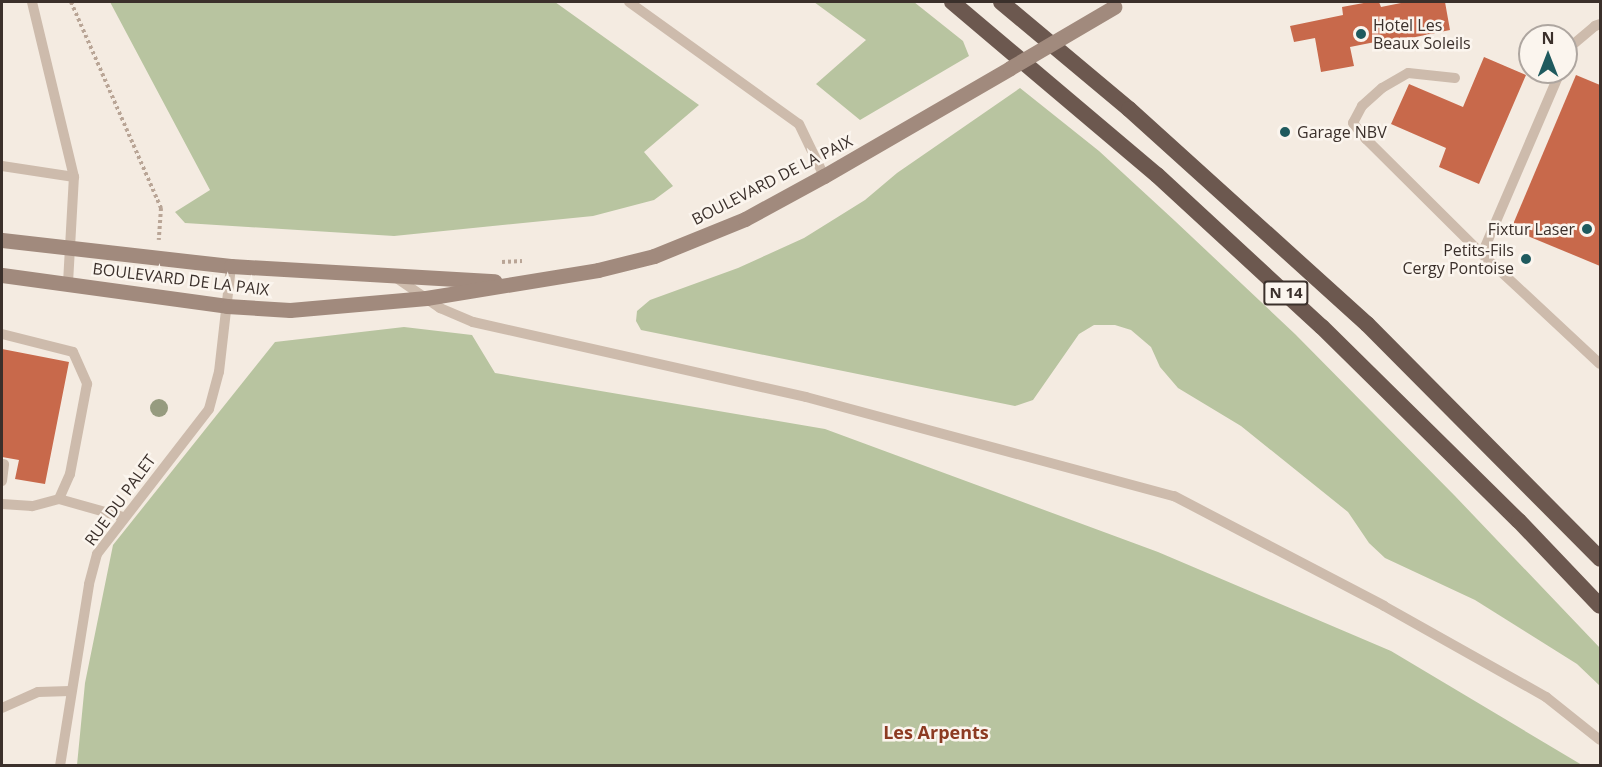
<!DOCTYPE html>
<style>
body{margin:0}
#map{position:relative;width:1602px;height:767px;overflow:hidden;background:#f4ebe1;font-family:"Open Sans",sans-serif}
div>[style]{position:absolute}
.green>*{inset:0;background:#b8c4a0}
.building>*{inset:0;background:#c8694b}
.path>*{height:4px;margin-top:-2px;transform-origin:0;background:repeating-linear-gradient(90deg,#b9a596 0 3px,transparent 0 6px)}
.service>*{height:10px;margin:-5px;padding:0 5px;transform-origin:5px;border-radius:5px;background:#cdbbac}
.secondary>*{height:15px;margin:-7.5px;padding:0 7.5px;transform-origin:7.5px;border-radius:7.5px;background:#a18a7d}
.trunk>*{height:16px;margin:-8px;padding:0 8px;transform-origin:8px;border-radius:8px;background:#6c584f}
.secondary-bridge>*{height:15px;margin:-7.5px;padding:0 7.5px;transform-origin:7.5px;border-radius:7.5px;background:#a18a7d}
.trees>*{width:18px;height:18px;margin:-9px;border-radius:50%;background:#969b7f}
.dots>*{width:16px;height:16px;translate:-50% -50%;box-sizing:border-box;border:3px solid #fbf5ee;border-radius:50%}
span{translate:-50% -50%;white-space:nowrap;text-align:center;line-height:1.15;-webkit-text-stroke:5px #fbf5ee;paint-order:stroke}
.shield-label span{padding:2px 4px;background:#fbf5ee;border:2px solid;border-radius:4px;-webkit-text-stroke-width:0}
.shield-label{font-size:15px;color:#3b302b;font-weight:700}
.poi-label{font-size:16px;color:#3b302b}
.left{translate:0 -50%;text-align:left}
.right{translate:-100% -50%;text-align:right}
.street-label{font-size:16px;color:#3b302b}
.neighbourhood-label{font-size:18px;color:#8c3b22;font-weight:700}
.frame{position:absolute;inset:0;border:3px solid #3b302b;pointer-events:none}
.north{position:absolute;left:1518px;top:24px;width:60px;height:60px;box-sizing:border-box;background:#fbf5ee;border:2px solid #aea6a0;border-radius:50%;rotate:0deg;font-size:16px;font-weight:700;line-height:24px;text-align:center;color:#3b302b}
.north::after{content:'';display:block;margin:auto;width:21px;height:27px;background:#1f5a5e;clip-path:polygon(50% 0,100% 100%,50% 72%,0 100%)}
</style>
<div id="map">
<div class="green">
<div style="clip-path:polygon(110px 2px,555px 2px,699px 105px,644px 152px,673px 186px,654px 200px,593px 216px,394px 236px,185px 223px,175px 212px,210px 190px)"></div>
<div style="clip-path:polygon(814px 2px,914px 2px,963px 41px,969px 56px,860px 120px,816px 84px,866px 40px)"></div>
<div style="clip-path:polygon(1020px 88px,1099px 151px,1175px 221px,1295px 334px,1455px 496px,1600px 648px,1600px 686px,1577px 664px,1475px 600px,1385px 558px,1369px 543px,1348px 512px,1241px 426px,1178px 388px,1160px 367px,1151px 347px,1131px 330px,1115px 325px,1094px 325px,1079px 334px,1033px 400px,1015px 406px,641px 330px,636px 321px,637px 311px,650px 300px,738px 268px,804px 238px,865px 200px,897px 173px)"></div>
<div style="clip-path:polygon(404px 327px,472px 335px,495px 373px,825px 429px,1158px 552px,1391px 651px,1582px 765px,77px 765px,85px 683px,113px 545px,275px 342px)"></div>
</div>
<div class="building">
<div style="clip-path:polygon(1369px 2px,1379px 2px,1381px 7px,1406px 2px,1445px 2px,1450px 30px,1386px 43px,1385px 40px,1350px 47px,1354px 66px,1321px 72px,1315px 38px,1294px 42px,1290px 26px,1343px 15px,1342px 7px)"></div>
<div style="clip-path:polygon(1484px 57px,1526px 75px,1479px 184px,1439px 167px,1446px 148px,1391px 124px,1409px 84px,1463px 107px)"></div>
<div style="clip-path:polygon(1576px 75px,1600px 85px,1600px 266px,1511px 229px)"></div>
<div style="clip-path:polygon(2px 349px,69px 362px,45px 484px,15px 479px,19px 460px,2px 457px)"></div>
</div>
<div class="path">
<div style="left:71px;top:2px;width:225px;rotate:66.4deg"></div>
<div style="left:161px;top:208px;width:32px;rotate:94deg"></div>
<div style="left:502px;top:262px;width:20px;rotate:-3deg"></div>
</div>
<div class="service">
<div style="left:629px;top:2px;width:209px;rotate:35.7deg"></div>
<div style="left:799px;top:124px;width:58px;rotate:64.3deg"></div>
<div style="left:1566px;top:57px;width:11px;rotate:-68deg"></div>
<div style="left:1570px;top:47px;width:33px;rotate:-40deg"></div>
<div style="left:1595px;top:26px;width:5px;rotate:-22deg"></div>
<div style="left:1560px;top:72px;width:198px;rotate:113.2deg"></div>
<div style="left:1482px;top:254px;width:161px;rotate:43deg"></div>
<div style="left:1455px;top:78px;width:47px;rotate:-173.9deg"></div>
<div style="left:1408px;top:73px;width:30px;rotate:150deg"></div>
<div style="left:1382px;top:88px;width:27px;rotate:138deg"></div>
<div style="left:1362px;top:106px;width:19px;rotate:118deg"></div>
<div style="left:1353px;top:123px;width:21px;rotate:51deg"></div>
<div style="left:1366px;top:139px;width:163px;rotate:44.8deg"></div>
<div style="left:2px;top:166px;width:73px;rotate:8.7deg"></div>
<div style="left:74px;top:177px;width:180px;rotate:-103.5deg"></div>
<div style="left:395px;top:277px;width:55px;rotate:34.6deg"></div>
<div style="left:440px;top:308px;width:36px;rotate:23deg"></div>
<div style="left:473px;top:322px;width:341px;rotate:12.7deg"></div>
<div style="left:806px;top:397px;width:381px;rotate:15.1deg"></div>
<div style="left:1174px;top:496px;width:237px;rotate:27.6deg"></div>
<div style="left:1384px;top:606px;width:186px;rotate:29.3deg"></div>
<div style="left:1546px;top:697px;width:69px;rotate:38.5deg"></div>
<div style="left:68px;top:283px;width:106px;rotate:-86.8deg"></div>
<div style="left:2px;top:334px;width:73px;rotate:14.2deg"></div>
<div style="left:73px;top:352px;width:35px;rotate:66deg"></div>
<div style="left:87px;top:384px;width:92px;rotate:100.7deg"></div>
<div style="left:70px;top:474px;width:27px;rotate:114deg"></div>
<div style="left:59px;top:499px;width:28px;rotate:165deg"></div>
<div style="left:32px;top:506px;width:30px;rotate:-176deg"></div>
<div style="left:2px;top:481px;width:17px;rotate:-83deg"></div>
<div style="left:59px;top:499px;width:66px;rotate:15.7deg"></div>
<div style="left:2px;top:708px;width:39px;rotate:-24deg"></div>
<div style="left:38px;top:692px;width:32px;rotate:-2deg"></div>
<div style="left:60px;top:766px;width:184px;rotate:-80.9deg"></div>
<div style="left:89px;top:584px;width:31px;rotate:-75deg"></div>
<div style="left:97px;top:554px;width:183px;rotate:-52.3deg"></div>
<div style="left:209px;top:409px;width:38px;rotate:-75deg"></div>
<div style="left:219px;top:372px;width:107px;rotate:-83.5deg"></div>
</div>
<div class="secondary">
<div style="left:2px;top:240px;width:230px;rotate:6.5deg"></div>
<div style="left:231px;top:266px;width:264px;rotate:3.3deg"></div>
<div style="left:2px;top:275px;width:227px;rotate:7.8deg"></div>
<div style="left:227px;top:306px;width:63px;rotate:3.6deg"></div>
<div style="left:290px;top:310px;width:137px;rotate:-5deg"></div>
<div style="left:426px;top:298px;width:174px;rotate:-9.2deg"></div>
<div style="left:598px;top:270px;width:58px;rotate:-14deg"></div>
<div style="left:654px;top:256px;width:98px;rotate:-22.1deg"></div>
<div style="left:745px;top:219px;width:90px;rotate:-28.6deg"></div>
<div style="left:824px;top:176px;width:215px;rotate:-30.1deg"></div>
</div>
<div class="trunk">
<div style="left:952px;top:2px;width:268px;rotate:40.2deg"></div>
<div style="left:1157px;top:175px;width:224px;rotate:42.7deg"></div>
<div style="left:1322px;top:327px;width:276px;rotate:44.6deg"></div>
<div style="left:1519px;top:521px;width:117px;rotate:46.4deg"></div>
<div style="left:1001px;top:2px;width:167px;rotate:39.9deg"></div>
<div style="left:1129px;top:109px;width:321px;rotate:42.1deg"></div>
<div style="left:1367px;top:324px;width:331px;rotate:45.2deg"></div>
</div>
<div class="secondary-bridge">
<div style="left:1010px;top:68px;width:121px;rotate:-30.4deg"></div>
</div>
<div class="trees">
<div style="left:159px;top:408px"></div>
</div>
<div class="dots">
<div style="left:1361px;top:34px;background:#1f5a5e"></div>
<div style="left:1285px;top:132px;background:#1f5a5e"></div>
<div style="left:1587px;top:229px;background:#1f5a5e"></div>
<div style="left:1526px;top:259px;background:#1f5a5e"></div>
</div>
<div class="shield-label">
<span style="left:1286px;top:293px">N 14</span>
</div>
<div class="poi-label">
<span class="left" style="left:1373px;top:34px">Hotel Les<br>Beaux Soleils</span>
<span class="left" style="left:1297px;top:132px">Garage NBV</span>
<span class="right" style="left:1575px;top:229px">Fixtur Laser</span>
<span class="right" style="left:1514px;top:259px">Petits-Fils<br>Cergy Pontoise</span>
</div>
<div class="street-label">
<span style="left:772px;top:180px;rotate:-27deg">BOULEVARD DE LA PAIX</span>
<span style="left:181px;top:279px;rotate:7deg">BOULEVARD DE LA PAIX</span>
<span style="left:120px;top:500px;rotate:-54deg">RUE DU PALET</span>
</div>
<div class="neighbourhood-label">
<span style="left:936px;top:732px">Les Arpents</span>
</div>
<div class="frame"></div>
<div class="north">N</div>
</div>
